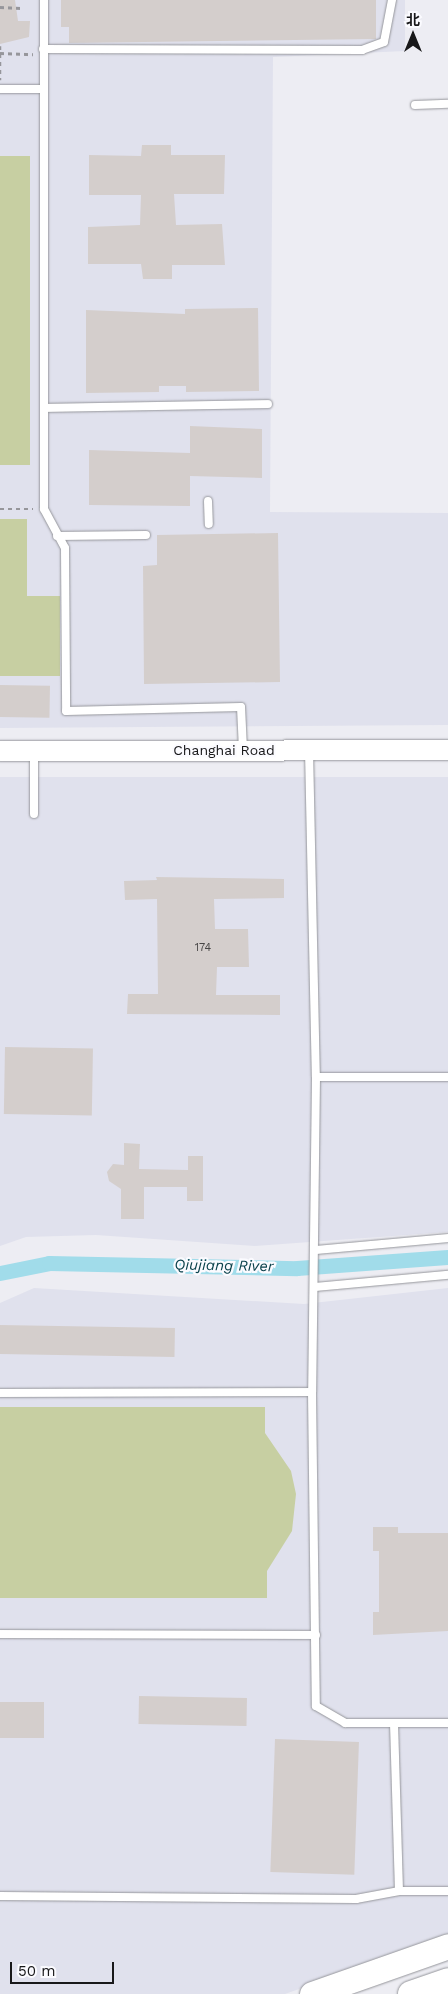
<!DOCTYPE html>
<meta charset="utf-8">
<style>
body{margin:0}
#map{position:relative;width:448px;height:1994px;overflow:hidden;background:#ededf3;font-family:"Work Sans","Noto Sans SC",sans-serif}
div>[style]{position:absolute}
.built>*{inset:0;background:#e0e1ed}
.green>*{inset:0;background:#c7cfa2;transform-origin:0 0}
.canal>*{height:15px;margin:-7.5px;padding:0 7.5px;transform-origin:7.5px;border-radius:7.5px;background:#a1dcea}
.building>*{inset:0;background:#d4cecc;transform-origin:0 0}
.path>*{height:2.5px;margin-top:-1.25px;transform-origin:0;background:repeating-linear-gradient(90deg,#96969b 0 4px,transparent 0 8px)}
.roads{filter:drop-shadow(0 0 1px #95969b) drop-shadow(0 0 1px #95969b)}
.service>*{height:8px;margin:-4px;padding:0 4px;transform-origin:4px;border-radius:4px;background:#fff}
.tertiary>*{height:20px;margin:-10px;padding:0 10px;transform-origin:10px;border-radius:10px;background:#fff}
.primary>*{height:25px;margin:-12.5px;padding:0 12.5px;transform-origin:12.5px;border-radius:12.5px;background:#fff}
.trunk>*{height:26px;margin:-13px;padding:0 13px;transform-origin:13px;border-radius:13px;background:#fff}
span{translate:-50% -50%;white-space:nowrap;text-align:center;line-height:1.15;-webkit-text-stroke:4.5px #fbfbff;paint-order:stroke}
.number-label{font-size:11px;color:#474646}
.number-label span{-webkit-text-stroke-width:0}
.street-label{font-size:14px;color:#18181a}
.water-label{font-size:15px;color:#0b424c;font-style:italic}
.north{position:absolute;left:388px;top:10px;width:50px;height:50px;-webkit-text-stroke:4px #fbfbff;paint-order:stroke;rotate:0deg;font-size:14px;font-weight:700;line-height:20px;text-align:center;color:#18181a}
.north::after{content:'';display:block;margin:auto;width:18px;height:22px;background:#18181a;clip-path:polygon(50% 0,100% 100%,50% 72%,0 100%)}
.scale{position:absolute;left:10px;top:1962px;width:104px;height:22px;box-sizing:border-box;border:2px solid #18181a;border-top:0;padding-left:6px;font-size:15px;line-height:18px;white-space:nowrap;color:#18181a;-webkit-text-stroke:4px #fbfbff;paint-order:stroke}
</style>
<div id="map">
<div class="built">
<div style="clip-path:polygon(0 0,405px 0,405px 51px,273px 57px,270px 512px,448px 513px,448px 725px,0 728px)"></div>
<div style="clip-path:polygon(0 777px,448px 777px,448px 1232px,255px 1246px,96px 1235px,26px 1237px,0 1246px)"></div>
<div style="clip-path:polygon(34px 1288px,304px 1304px,448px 1288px,448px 1936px,285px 1994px,0 1994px,0 1303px)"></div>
</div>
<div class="green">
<div style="left:0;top:156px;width:30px;height:309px"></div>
<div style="clip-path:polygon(0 519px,27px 519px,27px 596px,60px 596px,60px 676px,0 676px)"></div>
<div style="clip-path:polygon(0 1407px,265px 1407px,265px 1433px,291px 1471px,296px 1494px,292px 1531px,267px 1571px,267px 1598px,0 1598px)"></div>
</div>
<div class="canal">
<div style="left:0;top:1273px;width:50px;rotate:-11.5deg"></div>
<div style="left:49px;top:1263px;width:248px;rotate:1.2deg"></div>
<div style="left:297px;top:1268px;width:151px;rotate:-4.2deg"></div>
</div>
<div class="building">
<div style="clip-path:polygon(0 0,15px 0,18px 21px,30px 21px,29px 37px,0 44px)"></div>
<div style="clip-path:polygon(61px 0,376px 0,376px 39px,69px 43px,69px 27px,61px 27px)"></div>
<div style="clip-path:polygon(142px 145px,171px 145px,171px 155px,225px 155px,224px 194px,174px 194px,176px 225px,222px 224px,225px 265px,172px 265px,172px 279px,143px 279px,141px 264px,88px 264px,88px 227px,140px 225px,141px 195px,89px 195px,89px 155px,141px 156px)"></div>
<div style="clip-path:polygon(258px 308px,259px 391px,186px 392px,186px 386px,159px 386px,159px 392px,86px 393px,86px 310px,185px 314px,185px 309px)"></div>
<div style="clip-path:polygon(190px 426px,262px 429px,262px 478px,190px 476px,190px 506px,89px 505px,89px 450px,190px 453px)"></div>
<div style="clip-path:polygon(278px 533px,280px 682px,144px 684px,143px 566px,157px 565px,157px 535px)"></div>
<div style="left:0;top:685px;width:50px;height:32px;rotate:1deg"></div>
<div style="clip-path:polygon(156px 877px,284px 879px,284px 898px,214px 899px,215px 929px,248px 929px,249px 967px,217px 967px,216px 995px,280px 995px,280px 1015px,127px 1014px,128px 994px,158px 994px,157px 899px,125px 900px,124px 881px,157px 880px)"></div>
<div style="left:5px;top:1047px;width:88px;height:67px;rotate:1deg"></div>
<div style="clip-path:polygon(124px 1143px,140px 1144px,139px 1169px,188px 1170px,188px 1156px,203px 1156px,203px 1201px,187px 1201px,187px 1187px,144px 1187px,144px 1219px,121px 1219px,121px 1189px,109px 1181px,107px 1172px,113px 1164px,124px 1165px)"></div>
<div style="left:0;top:1325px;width:175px;height:29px;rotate:1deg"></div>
<div style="clip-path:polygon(373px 1527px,398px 1527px,398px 1533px,448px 1533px,448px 1631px,373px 1635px,373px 1612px,379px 1612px,379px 1551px,373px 1551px)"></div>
<div style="left:139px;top:1696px;width:108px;height:28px;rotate:1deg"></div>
<div style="left:44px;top:1702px;width:36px;height:44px;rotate:90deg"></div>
<div style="left:275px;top:1739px;width:84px;height:133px;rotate:2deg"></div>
</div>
<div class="path">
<div style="left:0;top:7px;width:21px;rotate:3deg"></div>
<div style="left:0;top:46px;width:34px;rotate:90deg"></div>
<div style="left:0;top:53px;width:33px;rotate:2deg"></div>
<div style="left:0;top:509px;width:33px"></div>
</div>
<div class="roads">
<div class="service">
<div style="left:44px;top:0;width:509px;rotate:90deg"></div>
<div style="left:44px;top:509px;width:44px;rotate:61.7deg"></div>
<div style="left:65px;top:548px;width:163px;rotate:89.6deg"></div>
<div style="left:66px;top:711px;width:175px;rotate:-1.3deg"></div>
<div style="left:241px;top:707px;width:42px;rotate:87.3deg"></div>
<div style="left:43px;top:49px;width:319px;rotate:0.2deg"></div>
<div style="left:362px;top:50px;width:23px;rotate:-20deg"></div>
<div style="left:384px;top:42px;width:43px;rotate:-79.2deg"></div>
<div style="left:0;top:89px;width:44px"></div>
<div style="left:415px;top:105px;width:33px;rotate:-2deg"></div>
<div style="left:45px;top:408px;width:223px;rotate:-1deg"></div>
<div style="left:208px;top:501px;width:23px;rotate:88deg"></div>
<div style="left:57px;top:536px;width:89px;rotate:-0.6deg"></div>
<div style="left:309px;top:750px;width:327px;rotate:88.8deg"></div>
<div style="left:316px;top:1077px;width:315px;rotate:90.7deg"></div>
<div style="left:312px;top:1392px;width:314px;rotate:89.3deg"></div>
<div style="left:316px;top:1706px;width:34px;rotate:30deg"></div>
<div style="left:345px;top:1723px;width:103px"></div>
<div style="left:34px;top:751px;width:63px;rotate:90deg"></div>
<div style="left:316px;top:1077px;width:132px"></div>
<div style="left:316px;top:1250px;width:133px;rotate:-5.2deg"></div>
<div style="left:315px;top:1287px;width:134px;rotate:-5.2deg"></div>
<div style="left:0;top:1393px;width:312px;rotate:-0.2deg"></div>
<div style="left:0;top:1634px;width:316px;rotate:0.2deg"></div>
<div style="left:394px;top:1723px;width:168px;rotate:88.3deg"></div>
<div style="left:0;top:1896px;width:356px;rotate:0.5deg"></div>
<div style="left:356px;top:1899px;width:44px;rotate:-10.5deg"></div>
<div style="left:399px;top:1891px;width:49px"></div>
</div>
<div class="tertiary">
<div style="left:0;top:751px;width:448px;rotate:-0.1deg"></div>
</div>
<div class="primary">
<div style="left:312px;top:1994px;width:144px;rotate:-19.4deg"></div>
</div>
<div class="trunk">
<div style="left:411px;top:1994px;width:39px;rotate:-19deg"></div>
</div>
</div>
<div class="number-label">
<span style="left:203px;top:948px">174</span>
</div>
<div class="street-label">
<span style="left:224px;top:750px">Changhai Road</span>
</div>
<div class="water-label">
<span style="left:224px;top:1266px;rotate:1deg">Qiujiang River</span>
</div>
<div class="north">北</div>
<div class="scale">50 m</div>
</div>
